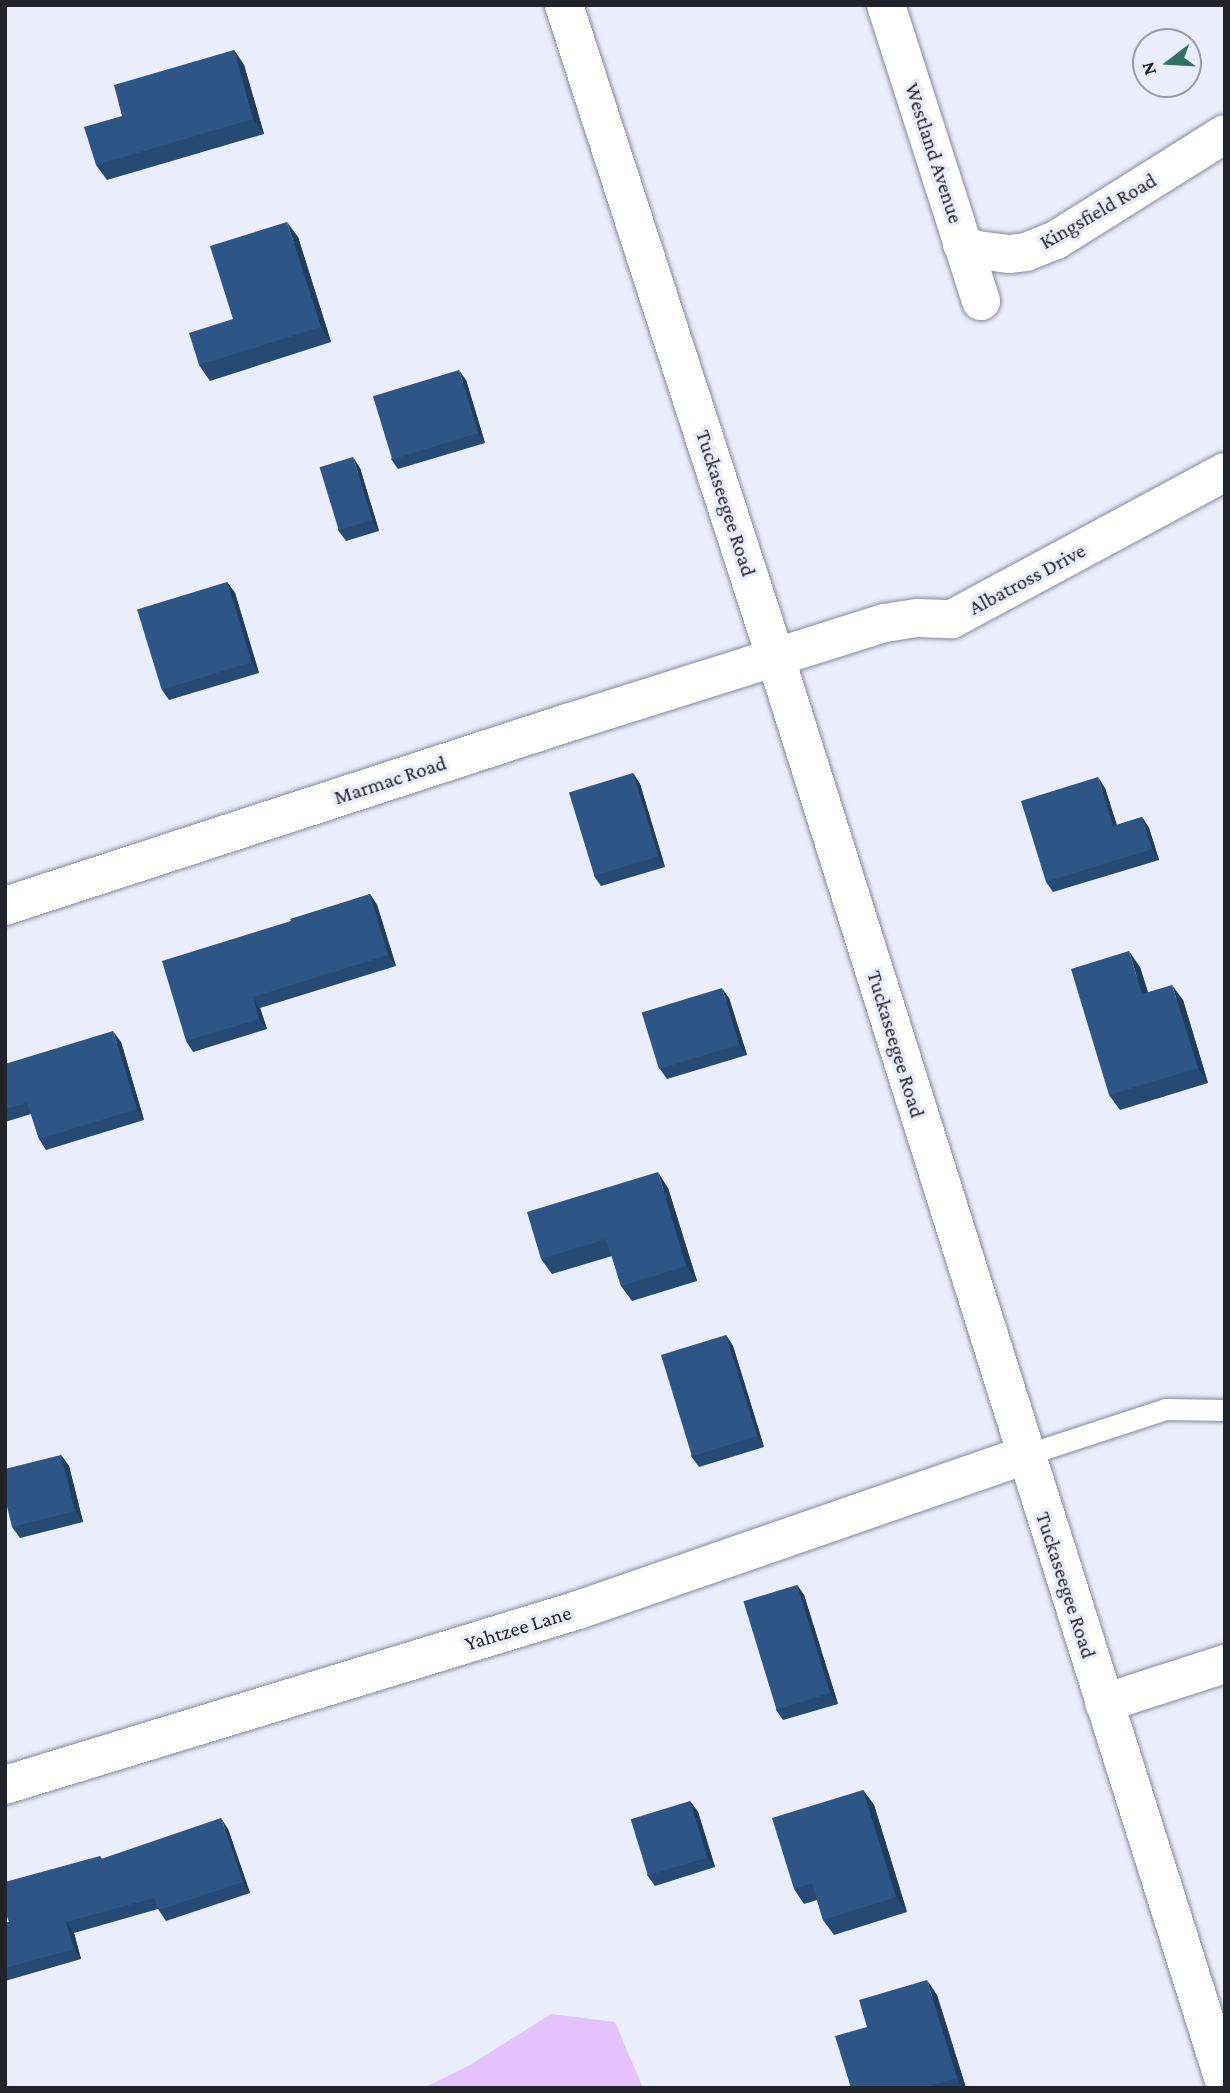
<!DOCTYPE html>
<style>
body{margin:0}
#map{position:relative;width:1230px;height:2093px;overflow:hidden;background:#e9edfc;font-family:"Crimson Pro",serif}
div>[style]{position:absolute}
.green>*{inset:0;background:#e6c2fd}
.roads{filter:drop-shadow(0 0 2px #848899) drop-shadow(0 0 2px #848899)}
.lane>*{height:21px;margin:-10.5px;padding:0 10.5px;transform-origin:10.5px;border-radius:10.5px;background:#fff}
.street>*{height:38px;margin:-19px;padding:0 19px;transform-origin:19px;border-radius:19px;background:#fff}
.secondary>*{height:38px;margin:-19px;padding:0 19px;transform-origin:19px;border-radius:19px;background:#fff}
.wall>*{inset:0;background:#274a74}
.shaded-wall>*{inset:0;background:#203c5e}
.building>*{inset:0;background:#2d5687;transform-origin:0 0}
span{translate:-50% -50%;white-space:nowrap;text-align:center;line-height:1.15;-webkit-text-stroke:7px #e9edfc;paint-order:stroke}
.street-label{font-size:21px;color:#21232a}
.frame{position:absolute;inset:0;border:7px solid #21232a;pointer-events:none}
.north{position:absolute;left:1132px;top:28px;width:70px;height:70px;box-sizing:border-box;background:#e9edfc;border:2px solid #999ca8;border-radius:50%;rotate:253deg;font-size:19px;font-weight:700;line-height:28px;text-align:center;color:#21232a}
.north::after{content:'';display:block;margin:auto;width:24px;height:32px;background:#307364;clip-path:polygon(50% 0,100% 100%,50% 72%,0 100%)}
</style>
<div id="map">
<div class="green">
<div style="clip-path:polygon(551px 2014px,615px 2022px,643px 2088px,423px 2088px,470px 2065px)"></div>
</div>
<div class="roads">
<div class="lane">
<div style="left:1025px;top:1455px;width:148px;rotate:-18.1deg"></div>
<div style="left:1166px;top:1409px;width:59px;rotate:1deg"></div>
</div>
<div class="street">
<div style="left:886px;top:5px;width:311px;rotate:72.2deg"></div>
<div style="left:962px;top:244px;width:16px;rotate:22deg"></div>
<div style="left:977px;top:250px;width:33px;rotate:7deg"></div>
<div style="left:1010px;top:254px;width:16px;rotate:-7deg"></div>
<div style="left:1026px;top:252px;width:32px;rotate:-22deg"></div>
<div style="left:1056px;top:240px;width:199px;rotate:-32.1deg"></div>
<div style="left:5px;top:906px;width:591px;rotate:-18.04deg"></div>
<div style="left:567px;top:723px;width:333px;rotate:-17.5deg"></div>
<div style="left:885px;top:623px;width:33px;rotate:-9deg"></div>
<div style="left:918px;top:618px;width:34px;rotate:2deg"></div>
<div style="left:952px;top:619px;width:310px;rotate:-28.3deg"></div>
<div style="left:1104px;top:1703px;width:127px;rotate:-17.9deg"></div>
<div style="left:5px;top:1785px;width:599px;rotate:-16.98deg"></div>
<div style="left:578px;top:1610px;width:473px;rotate:-19.1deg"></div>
</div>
<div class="secondary">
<div style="left:564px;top:5px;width:688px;rotate:72.04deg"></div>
<div style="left:776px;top:659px;width:1494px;rotate:72.51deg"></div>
</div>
</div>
<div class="wall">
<div style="clip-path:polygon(234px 50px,244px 65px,264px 134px,107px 180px,96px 165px,122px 116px)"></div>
<div style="clip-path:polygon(298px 237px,331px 342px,210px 381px,199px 365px,233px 319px)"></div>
<div style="clip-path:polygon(466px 380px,485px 443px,398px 469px,391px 459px)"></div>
<div style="clip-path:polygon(360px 468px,379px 531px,346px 541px,338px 530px)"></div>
<div style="clip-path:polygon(227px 582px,235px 593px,259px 673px,169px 700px,162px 690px)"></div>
<div style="clip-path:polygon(633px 773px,640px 784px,665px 867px,601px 886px,594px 876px)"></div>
<div style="clip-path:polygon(1105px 788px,1117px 825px,1142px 817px,1149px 828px,1159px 860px,1053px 892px,1046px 882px)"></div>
<div style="clip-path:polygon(370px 894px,377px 905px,396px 966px,260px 1008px,267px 1029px,193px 1052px,186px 1041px,291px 921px)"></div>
<div style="clip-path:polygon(1140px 967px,1148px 992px,1183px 1000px,1208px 1083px,1120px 1110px,1109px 1095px)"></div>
<div style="clip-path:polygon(729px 998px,747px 1055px,667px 1079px,660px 1069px)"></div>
<div style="clip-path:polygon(121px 1042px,144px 1120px,46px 1150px,39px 1139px,31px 1114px,5px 1122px,5px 1064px)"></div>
<div style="clip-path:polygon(668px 1188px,697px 1281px,632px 1301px,621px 1286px,612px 1256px,552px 1274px,541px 1259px)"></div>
<div style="clip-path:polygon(726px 1335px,733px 1346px,764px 1447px,699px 1467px,691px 1456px)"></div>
<div style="clip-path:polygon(61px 1455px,69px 1466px,83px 1522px,20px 1538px,12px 1527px)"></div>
<div style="clip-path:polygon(797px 1585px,804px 1595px,838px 1704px,783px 1720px,776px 1710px)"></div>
<div style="clip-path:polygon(863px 1790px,874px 1805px,907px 1912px,834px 1935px,823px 1920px,817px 1900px,804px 1904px,794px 1889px)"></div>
<div style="clip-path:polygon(690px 1801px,698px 1812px,715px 1867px,655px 1886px,647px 1875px)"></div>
<div style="clip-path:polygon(228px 1829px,250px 1893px,166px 1921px,158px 1909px,74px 1933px,81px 1959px,5px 1981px,5px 1923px,9px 1922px,100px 1856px,102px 1859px)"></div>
<div style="clip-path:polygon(937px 1995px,966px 2088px,851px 2088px,867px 2027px)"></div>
</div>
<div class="shaded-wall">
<div style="clip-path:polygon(234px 50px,244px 65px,264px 134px,253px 119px)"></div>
<div style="clip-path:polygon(287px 222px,298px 237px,331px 342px,321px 327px)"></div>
<div style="clip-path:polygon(459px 370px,466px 380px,485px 443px,478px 433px)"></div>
<div style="clip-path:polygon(353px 457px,360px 468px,379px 531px,372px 520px)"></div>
<div style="clip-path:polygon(227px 582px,235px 593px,259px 673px,252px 662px)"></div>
<div style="clip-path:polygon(633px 773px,640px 784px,665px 867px,658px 856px)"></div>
<div style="clip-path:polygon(1098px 777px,1105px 788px,1120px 837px,1113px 826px)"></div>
<div style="clip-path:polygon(1142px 817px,1149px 828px,1159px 860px,1152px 849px)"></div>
<div style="clip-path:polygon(370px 894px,377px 905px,396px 966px,388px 955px)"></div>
<div style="clip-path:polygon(1129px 951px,1140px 967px,1153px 1009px,1142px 994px)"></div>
<div style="clip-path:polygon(1172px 985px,1183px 1000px,1208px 1083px,1198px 1068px)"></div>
<div style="clip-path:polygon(722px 988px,729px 998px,747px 1055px,739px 1044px)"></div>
<div style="clip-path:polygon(253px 997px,260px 1008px,267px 1029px,259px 1019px)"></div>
<div style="clip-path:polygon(113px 1031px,121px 1042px,144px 1120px,137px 1109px)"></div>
<div style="clip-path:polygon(658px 1172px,668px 1188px,697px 1281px,686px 1266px)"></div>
<div style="clip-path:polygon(726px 1335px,733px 1346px,764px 1447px,757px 1436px)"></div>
<div style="clip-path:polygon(61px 1455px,69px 1466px,83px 1522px,75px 1511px)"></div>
<div style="clip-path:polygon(797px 1585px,804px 1595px,838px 1704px,830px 1693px)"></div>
<div style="clip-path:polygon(863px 1790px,874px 1805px,907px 1912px,896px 1897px)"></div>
<div style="clip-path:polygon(690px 1801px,698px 1812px,715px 1867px,707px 1857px)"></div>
<div style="clip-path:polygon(221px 1818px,228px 1829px,250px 1893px,243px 1882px)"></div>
<div style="clip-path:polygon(66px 1922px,74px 1933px,81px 1959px,74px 1949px)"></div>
<div style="clip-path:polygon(927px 1980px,937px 1995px,966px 2088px,963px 2088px,957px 2078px)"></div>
</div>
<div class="building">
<div style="clip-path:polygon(234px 50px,253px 119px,96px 165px,84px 127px,122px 116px,114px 85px)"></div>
<div style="clip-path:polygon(287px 222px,321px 327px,199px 365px,189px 333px,233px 319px,210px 246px)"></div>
<div style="left:459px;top:370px;width:66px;height:90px;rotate:73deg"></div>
<div style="left:353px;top:457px;width:66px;height:35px;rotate:73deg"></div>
<div style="left:227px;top:582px;width:84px;height:94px;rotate:73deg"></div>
<div style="left:633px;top:773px;width:87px;height:67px;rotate:73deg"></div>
<div style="clip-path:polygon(1098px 777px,1113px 826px,1142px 817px,1152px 849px,1046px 882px,1021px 801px)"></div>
<div style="clip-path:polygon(370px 894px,388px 955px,253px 997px,259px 1019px,186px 1041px,162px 961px,291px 921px,290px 919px)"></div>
<div style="clip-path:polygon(1129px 951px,1142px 994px,1172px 985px,1198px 1068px,1109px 1095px,1071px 969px)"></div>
<div style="left:722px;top:988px;width:59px;height:84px;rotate:73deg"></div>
<div style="clip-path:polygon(113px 1031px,137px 1109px,39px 1139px,27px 1103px,5px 1109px,5px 1064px)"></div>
<div style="clip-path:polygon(658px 1172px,686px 1266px,621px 1286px,606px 1239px,541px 1259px,527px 1212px)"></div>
<div style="left:726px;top:1335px;width:106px;height:68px;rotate:73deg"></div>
<div style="clip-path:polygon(61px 1455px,75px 1511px,12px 1527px,5px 1498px,5px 1469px)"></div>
<div style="left:797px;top:1585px;width:113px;height:56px;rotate:73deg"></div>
<div style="clip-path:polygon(863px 1790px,896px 1897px,823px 1920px,812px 1883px,794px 1889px,772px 1818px)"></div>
<div style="left:690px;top:1801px;width:59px;height:62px;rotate:73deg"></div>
<div style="clip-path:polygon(221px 1818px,243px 1882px,159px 1910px,154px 1898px,66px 1922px,74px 1949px,5px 1968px,5px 1923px,9px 1922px,5px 1911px,5px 1882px,100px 1856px,101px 1859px)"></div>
<div style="clip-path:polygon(927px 1980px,957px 2078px,925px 2088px,851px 2088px,835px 2036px,867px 2027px,859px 2000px)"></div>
</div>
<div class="street-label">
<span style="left:934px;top:153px;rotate:72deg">Westland Avenue</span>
<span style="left:1098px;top:211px;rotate:-30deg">Kingsfield Road</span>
<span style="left:726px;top:503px;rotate:72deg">Tuckaseegee Road</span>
<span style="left:1027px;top:579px;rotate:-28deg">Albatross Drive</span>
<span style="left:390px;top:780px;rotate:-18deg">Marmac Road</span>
<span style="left:896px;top:1044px;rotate:73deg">Tuckaseegee Road</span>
<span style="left:1066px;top:1585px;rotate:72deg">Tuckaseegee Road</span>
<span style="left:518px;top:1628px;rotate:-17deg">Yahtzee Lane</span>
</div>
<div class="frame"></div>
<div class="north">N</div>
</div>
